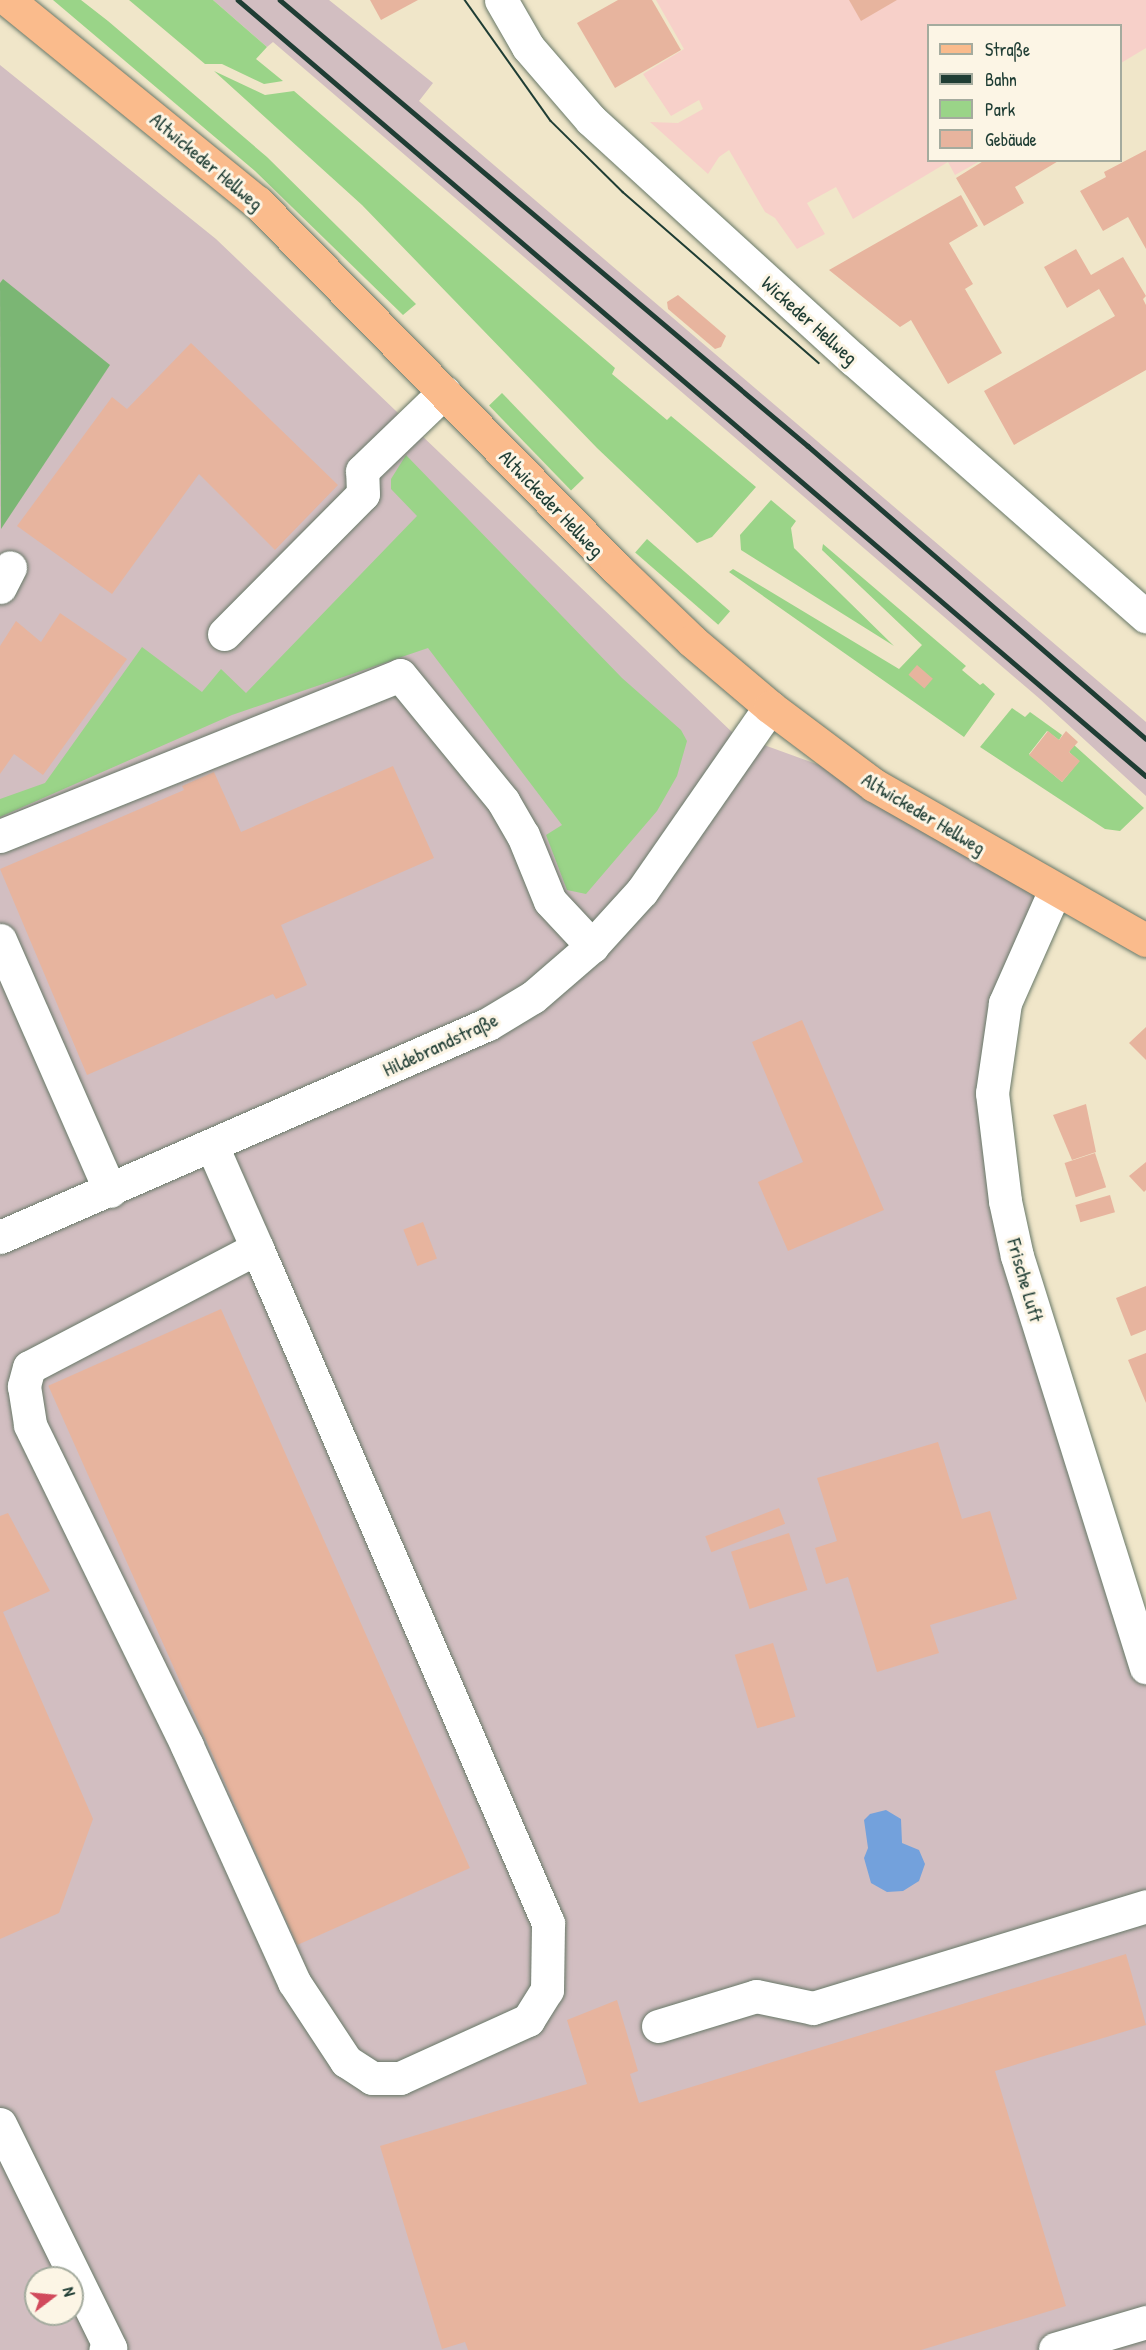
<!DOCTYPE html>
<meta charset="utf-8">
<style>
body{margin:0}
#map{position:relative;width:1146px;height:2350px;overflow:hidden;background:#f0e6c9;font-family:"Patrick Hand",sans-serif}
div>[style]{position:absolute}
.built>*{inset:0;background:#f7d0c9}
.industrial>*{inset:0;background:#d2bec1}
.green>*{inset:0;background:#9ad488;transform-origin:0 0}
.forest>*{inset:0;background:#7bb674}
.water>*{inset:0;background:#73a1dc}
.building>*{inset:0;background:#e7b49e;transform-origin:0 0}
.roads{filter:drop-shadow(0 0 2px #687868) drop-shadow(0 0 2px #687868)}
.minor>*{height:33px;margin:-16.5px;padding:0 16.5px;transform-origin:16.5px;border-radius:16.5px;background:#fff}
.major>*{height:33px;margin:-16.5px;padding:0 16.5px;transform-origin:16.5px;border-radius:16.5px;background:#fabb8c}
.tram>*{height:1.5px;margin:-0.75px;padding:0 0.75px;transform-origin:0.75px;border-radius:0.75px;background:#1f3d34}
.rail>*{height:4.5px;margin:-2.25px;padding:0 2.25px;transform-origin:2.25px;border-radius:2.25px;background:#1f3d34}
span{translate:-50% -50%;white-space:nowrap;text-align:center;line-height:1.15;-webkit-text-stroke:6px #fcf5e5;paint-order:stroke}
.street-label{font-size:20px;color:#1f3d34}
.legend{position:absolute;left:927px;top:24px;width:195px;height:138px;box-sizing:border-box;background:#fcf5e5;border:2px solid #a4ab9e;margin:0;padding:8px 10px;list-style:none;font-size:18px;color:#1f3d34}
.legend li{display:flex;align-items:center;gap:12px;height:30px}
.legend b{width:30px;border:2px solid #a4ab9e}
.north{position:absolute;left:24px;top:2266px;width:60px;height:60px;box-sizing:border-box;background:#fcf5e5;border:2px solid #a4ab9e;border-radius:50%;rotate:74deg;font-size:16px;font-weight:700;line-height:24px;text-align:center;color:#1f3d34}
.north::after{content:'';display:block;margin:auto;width:21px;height:27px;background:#d1495b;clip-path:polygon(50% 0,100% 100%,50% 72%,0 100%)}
</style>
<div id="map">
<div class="built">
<div style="clip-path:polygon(656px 0,1146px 0,1146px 48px,1121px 63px,1120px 26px,928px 26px,928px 160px,980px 161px,955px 175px,948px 162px,853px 219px,836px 187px,807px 203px,825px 234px,797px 249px,775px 218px,765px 212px,729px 150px,719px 157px,708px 174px,650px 122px,678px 123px,703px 109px,699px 100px,671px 116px,643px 74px,684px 49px)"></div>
</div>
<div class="industrial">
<div style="clip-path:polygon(213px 0,329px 0,433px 83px,419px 101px,1146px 722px,1146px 796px,1040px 699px,273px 42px,267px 47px)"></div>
<div style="clip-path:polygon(evenodd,0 65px,216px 239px,734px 734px,874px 785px,1055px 890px,1005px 1003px,1005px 1201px,1146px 1667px,1146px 2350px,0 2350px,0 65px,36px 2278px,72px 2278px,72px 2314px,36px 2314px,36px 2278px)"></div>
</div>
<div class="green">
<div style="clip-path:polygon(53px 0,81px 0,108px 21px,267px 157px,416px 304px,403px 315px,255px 171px)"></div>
<div style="clip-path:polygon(129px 0,213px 0,267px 47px,256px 59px,283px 81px,264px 84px,222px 64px,205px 64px)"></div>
<div style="clip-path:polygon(214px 71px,265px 95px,294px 91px,615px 368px,612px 374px,667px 420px,671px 416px,756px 487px,712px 537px,697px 543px,597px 448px,362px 205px)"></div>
<div style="left:502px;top:393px;width:118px;height:18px;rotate:46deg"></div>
<div style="clip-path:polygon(406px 455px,622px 678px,681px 730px,687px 741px,677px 776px,657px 811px,586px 894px,567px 890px,546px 835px,562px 825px,428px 648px,232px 715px,0 817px,0 799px,45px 783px,142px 647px,202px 692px,221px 669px,246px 693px,417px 516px,391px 489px,391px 479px)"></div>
<div style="clip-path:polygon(771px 500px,796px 521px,791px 528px,794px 548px,894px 646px,741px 550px,740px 535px)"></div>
<div style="left:647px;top:539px;width:110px;height:18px;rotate:41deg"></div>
<div style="clip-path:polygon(823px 544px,966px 666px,962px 670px,980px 685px,983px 683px,995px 694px,964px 737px,729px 572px,733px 569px,899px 669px,922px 645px,822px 550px)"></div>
<div style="clip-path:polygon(1012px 708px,1025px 717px,1030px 712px,1062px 735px,1059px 740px,1047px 731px,1029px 754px,1062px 782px,1079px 761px,1069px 752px,1074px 745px,1144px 808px,1120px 831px,1105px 829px,980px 747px)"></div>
</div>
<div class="forest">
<div style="clip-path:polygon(3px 279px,110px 365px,1px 529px,0 283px)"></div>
</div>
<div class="water">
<div style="clip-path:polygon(886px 1810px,901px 1819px,902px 1843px,919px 1850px,925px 1864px,919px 1881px,903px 1891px,887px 1892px,871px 1883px,864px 1858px,868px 1848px,864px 1820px,870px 1814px)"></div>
</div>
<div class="building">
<div style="clip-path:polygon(370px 0,418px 0,381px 20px)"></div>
<div style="clip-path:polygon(618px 0,652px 0,681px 50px,615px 88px,577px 23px)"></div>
<div style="clip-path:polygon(849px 0,897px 0,861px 21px)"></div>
<div style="clip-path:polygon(1146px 150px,1146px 249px,1128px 217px,1103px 231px,1080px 191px,1106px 177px,1104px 172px)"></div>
<div style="clip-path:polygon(985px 160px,1060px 160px,1015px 187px,1024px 203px,984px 226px,956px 178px)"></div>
<div style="clip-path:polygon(961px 195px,978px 226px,949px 243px,973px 284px,960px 292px,965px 289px,1002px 353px,948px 384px,911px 320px,900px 327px,829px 270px)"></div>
<div style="clip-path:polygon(1076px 249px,1091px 275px,1123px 257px,1146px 296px,1143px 299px,1146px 305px,1146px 370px,1014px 445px,984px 391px,1115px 316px,1099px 289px,1067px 308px,1044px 267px)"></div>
<div style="clip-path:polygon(678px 295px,726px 336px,721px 347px,715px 349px,668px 309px,667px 302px)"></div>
<div style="clip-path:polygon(191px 343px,338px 485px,275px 550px,199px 474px,112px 594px,17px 526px,112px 397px,127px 409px)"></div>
<div style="clip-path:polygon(60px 613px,127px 659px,43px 775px,14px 754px,0 774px,0 646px,16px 621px,41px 642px)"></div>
<div style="left:917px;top:665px;width:21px;height:13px;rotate:41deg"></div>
<div style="clip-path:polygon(1048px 731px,1059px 740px,1066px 731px,1078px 742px,1069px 752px,1080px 761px,1062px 782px,1029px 755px)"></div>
<div style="clip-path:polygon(393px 766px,434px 858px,281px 925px,307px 985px,276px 999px,273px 994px,87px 1075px,0 869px,184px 790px,182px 786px,214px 772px,241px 832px)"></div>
<div style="clip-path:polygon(802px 1020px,884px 1210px,788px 1251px,758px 1182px,803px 1162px,752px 1042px)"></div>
<div style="clip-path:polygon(1146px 1027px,1146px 1060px,1129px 1043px)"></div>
<div style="clip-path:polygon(1086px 1104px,1096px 1152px,1072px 1160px,1053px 1115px)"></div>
<div style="left:1095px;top:1153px;width:36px;height:32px;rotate:72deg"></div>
<div style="clip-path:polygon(1146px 1162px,1146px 1190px,1144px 1192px,1129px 1176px)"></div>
<div style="left:1110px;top:1195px;width:18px;height:36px;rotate:74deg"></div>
<div style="left:423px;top:1222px;width:39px;height:21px;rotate:69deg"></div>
<div style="clip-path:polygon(1146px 1286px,1146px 1330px,1131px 1336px,1116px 1298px)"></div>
<div style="left:221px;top:1309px;width:612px;height:189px;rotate:66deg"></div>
<div style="clip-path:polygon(1146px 1353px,1146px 1403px,1128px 1360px)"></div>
<div style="clip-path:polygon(938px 1442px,962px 1519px,990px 1511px,1017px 1599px,930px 1625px,939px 1653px,877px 1672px,848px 1577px,826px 1584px,815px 1548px,837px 1541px,817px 1478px)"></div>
<div style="left:779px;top:1508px;width:17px;height:79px;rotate:69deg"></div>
<div style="clip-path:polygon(8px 1513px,50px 1591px,3px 1612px,93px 1819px,59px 1913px,0 1939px,0 1516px)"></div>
<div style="left:789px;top:1533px;width:60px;height:61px;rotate:72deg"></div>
<div style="left:773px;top:1643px;width:77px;height:40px;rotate:73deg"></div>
<div style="clip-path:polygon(1126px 1954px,1146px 2025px,995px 2071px,1066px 2306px,921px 2350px,468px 2350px,465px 2342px,442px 2349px,380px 2146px,587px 2084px,567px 2020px,617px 2000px,638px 2071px,630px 2074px,639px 2103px)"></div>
</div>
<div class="roads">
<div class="minor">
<div style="left:501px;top:0;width:54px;rotate:60.1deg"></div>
<div style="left:528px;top:47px;width:96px;rotate:49.2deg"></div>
<div style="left:591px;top:120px;width:355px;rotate:42.4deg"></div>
<div style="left:853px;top:359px;width:390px;rotate:41.3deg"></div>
<div style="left:0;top:587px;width:22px;rotate:-63deg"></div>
<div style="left:224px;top:634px;width:197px;rotate:-45.2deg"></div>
<div style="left:363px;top:494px;width:23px;rotate:-92deg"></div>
<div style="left:362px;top:471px;width:114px;rotate:-43.9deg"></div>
<div style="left:0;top:836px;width:431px;rotate:-21.9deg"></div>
<div style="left:400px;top:675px;width:163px;rotate:50.7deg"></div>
<div style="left:503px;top:801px;width:39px;rotate:60deg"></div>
<div style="left:523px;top:835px;width:71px;rotate:67.8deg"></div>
<div style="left:550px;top:901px;width:62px;rotate:47deg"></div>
<div style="left:1055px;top:890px;width:124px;rotate:113.9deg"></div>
<div style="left:1005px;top:1003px;width:91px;rotate:98.2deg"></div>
<div style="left:992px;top:1093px;width:109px;rotate:83.1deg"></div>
<div style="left:1005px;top:1201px;width:56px;rotate:77.7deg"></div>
<div style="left:1017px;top:1256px;width:431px;rotate:72.6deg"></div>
<div style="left:0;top:940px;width:274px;rotate:66.3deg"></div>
<div style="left:212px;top:1146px;width:111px;rotate:66.2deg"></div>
<div style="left:257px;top:1248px;width:257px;rotate:152.4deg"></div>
<div style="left:29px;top:1367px;width:20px;rotate:105deg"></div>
<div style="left:24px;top:1386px;width:39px;rotate:81deg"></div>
<div style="left:30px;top:1425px;width:357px;rotate:63.9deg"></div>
<div style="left:187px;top:1746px;width:259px;rotate:65.6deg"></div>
<div style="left:294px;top:1982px;width:95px;rotate:56.6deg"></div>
<div style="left:346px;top:2061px;width:31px;rotate:33deg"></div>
<div style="left:372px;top:2078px;width:28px"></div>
<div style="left:400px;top:2078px;width:141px;rotate:-24.4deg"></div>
<div style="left:528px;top:2020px;width:36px;rotate:-58deg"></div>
<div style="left:547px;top:1990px;width:67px;rotate:-89.1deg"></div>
<div style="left:548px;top:1923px;width:735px;rotate:-113.32deg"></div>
<div style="left:0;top:1237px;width:532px;rotate:-23.58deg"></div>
<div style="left:488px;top:1024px;width:52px;rotate:-31deg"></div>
<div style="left:533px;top:997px;width:78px;rotate:-40.8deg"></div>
<div style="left:592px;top:946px;width:74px;rotate:-47.7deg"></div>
<div style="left:642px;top:891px;width:224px;rotate:-55.2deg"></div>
<div style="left:658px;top:2026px;width:102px;rotate:-17deg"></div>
<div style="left:756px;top:1996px;width:58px;rotate:11.9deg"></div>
<div style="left:813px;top:2008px;width:348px;rotate:-17deg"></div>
<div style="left:0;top:2124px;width:250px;rotate:63.8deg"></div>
<div style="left:110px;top:2348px;width:5px;rotate:158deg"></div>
<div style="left:1055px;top:2349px;width:95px;rotate:-16.5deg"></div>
</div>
<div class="major">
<div style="left:8px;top:0;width:321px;rotate:39.1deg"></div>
<div style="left:257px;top:202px;width:513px;rotate:45.55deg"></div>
<div style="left:616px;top:568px;width:105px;rotate:43.8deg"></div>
<div style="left:692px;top:641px;width:102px;rotate:40.2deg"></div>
<div style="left:770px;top:707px;width:130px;rotate:36.9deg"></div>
<div style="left:874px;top:785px;width:313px;rotate:29.7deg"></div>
</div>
</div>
<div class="tram">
<div style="left:465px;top:0;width:148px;rotate:54.6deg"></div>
<div style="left:551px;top:121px;width:101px;rotate:44.6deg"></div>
<div style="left:623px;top:192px;width:260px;rotate:41.1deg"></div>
</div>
<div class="rail">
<div style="left:238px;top:0;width:1194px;rotate:40.52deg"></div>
<div style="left:280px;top:0;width:691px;rotate:40.19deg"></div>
<div style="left:808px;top:446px;width:447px;rotate:40.9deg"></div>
</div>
<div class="street-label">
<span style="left:207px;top:161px;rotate:40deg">Altwickeder Hellweg</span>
<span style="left:810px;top:320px;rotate:42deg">Wickeder Hellweg</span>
<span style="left:552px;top:503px;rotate:46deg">Altwickeder Hellweg</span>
<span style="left:924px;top:813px;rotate:31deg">Altwickeder Hellweg</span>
<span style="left:440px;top:1044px;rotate:-25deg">Hildebrandstraße</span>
<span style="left:1026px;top:1280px;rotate:74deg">Frische Luft</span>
</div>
<ul class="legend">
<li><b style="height:8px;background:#fabb8c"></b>Straße</li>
<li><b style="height:8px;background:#1f3d34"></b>Bahn</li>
<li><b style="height:16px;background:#9ad488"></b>Park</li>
<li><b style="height:16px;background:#e7b49e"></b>Gebäude</li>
</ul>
<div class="north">N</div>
</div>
